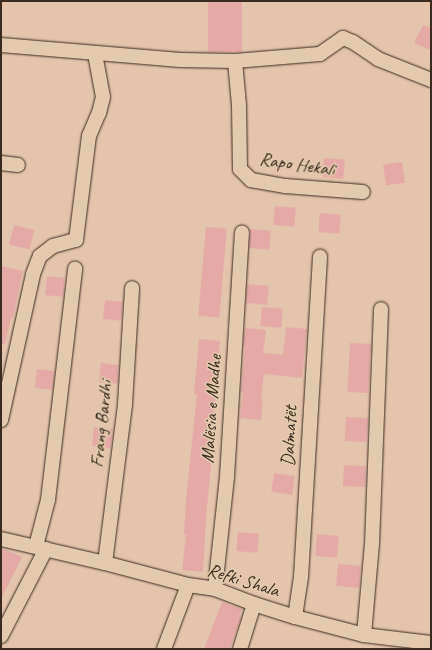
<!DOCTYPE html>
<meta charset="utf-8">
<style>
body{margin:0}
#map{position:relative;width:432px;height:650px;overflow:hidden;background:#e4c4ab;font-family:Caveat,sans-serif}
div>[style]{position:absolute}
.building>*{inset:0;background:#e5aaa5;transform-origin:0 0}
.roads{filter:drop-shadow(0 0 1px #3b2a1e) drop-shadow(0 0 1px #3b2a1e)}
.minor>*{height:14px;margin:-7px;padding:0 7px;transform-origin:7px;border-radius:7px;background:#e4caac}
span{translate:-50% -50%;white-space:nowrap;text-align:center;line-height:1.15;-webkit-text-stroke:3px #e4caac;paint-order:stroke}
.street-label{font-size:19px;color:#3b2a1e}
.frame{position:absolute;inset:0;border:2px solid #3b2a1e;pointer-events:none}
</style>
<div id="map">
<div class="building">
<div style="left:208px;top:1px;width:34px;height:51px"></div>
<div style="clip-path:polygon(423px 25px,431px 28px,431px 50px,414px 43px)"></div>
<div style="left:324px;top:158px;width:21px;height:19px;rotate:5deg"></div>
<div style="left:402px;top:162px;width:21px;height:19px;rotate:82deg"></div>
<div style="left:275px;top:206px;width:21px;height:19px;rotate:5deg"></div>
<div style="left:320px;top:213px;width:21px;height:19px;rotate:5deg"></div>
<div style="left:14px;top:225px;width:21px;height:20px;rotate:14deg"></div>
<div style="left:206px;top:227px;width:21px;height:89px;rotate:5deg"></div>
<div style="left:250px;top:229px;width:21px;height:19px;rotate:5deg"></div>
<div style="clip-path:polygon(1px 266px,23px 271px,13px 318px,11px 318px,5px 344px,1px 344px)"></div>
<div style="left:47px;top:276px;width:18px;height:19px;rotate:6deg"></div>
<div style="left:247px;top:284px;width:22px;height:19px;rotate:5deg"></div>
<div style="left:105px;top:300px;width:18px;height:19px;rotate:6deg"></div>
<div style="left:262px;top:307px;width:21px;height:19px;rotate:5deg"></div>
<div style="clip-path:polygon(286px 327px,307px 329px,302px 378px,264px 374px,261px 401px,263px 401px,261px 420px,240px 418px,243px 392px,241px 392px,245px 347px,243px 347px,245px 328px,266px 330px,263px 353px,283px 355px)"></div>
<div style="clip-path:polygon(199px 339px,220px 341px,214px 412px,216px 412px,206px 518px,203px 572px,182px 570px,186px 535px,184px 534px,186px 499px,197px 394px,194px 394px)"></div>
<div style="left:350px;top:343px;width:21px;height:49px;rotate:3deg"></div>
<div style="left:101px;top:363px;width:18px;height:19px;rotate:6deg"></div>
<div style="left:37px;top:369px;width:18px;height:19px;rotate:6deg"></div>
<div style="left:346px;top:417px;width:22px;height:24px;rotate:3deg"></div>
<div style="left:94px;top:427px;width:19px;height:19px;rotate:6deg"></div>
<div style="left:344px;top:465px;width:22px;height:21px;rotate:3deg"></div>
<div style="left:274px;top:473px;width:21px;height:19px;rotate:8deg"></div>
<div style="left:238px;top:532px;width:21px;height:19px;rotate:5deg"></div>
<div style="left:317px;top:534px;width:22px;height:22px;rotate:5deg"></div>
<div style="clip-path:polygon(1px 548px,22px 557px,1px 599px)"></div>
<div style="left:338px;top:564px;width:23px;height:22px;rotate:5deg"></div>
<div style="clip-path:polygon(222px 602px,242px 609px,239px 616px,241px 617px,233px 640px,229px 649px,204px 649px)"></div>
</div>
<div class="roads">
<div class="minor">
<div style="left:1px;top:45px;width:180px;rotate:4.8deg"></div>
<div style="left:180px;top:60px;width:55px;rotate:1deg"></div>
<div style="left:235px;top:61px;width:44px;rotate:84.8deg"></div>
<div style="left:239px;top:105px;width:64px;rotate:89.1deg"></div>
<div style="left:240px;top:169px;width:16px;rotate:45deg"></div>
<div style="left:251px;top:180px;width:35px;rotate:10deg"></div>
<div style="left:285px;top:186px;width:78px;rotate:4.4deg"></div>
<div style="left:235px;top:61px;width:85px;rotate:-4.7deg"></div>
<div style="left:320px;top:54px;width:28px;rotate:-35deg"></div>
<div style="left:343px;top:38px;width:11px;rotate:22deg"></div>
<div style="left:353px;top:42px;width:30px;rotate:34deg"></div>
<div style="left:378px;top:59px;width:57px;rotate:21.6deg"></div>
<div style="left:1px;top:163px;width:17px;rotate:7deg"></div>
<div style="left:1px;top:420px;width:149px;rotate:-77.6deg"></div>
<div style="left:33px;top:274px;width:19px;rotate:-69deg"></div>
<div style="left:40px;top:256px;width:16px;rotate:-38deg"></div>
<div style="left:53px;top:246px;width:24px;rotate:-15deg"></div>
<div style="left:76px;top:240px;width:105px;rotate:-82.9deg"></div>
<div style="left:89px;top:136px;width:25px;rotate:-67deg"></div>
<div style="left:99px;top:113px;width:16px;rotate:-76deg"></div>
<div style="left:103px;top:97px;width:44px;rotate:-100.5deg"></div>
<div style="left:1px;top:539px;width:107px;rotate:13deg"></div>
<div style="left:105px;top:563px;width:86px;rotate:14.8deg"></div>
<div style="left:188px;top:585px;width:27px;rotate:8deg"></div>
<div style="left:215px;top:589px;width:42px;rotate:21deg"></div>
<div style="left:254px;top:604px;width:43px;rotate:17.6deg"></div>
<div style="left:295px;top:617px;width:71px;rotate:14.6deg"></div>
<div style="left:364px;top:635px;width:67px;rotate:6.8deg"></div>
<div style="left:36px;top:546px;width:48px;rotate:-75.4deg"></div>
<div style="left:48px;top:500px;width:233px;rotate:-83.3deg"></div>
<div style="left:105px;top:563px;width:160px;rotate:-82.8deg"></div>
<div style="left:125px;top:404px;width:116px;rotate:-86.5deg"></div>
<div style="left:215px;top:589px;width:113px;rotate:-83.9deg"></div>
<div style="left:227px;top:477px;width:245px;rotate:-86.5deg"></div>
<div style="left:295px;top:617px;width:40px;rotate:-81.5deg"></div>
<div style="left:301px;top:577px;width:321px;rotate:-86.6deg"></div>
<div style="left:364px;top:635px;width:91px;rotate:-85deg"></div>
<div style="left:372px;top:544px;width:235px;rotate:-87.8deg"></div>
<div style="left:1px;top:636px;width:98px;rotate:-62.7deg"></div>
<div style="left:164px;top:649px;width:68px;rotate:-69.4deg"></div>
<div style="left:240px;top:649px;width:47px;rotate:-72.7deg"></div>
</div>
</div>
<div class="street-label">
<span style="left:297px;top:165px;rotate:8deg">Rapo Hekali</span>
<span style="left:212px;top:409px;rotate:-86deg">Malësia e Madhe</span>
<span style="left:102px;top:424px;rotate:-84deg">Frang Bardhi</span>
<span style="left:290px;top:436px;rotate:-87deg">Dalmatët</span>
<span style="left:243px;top:581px;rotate:17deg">Refki Shala</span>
</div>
<div class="frame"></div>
</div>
